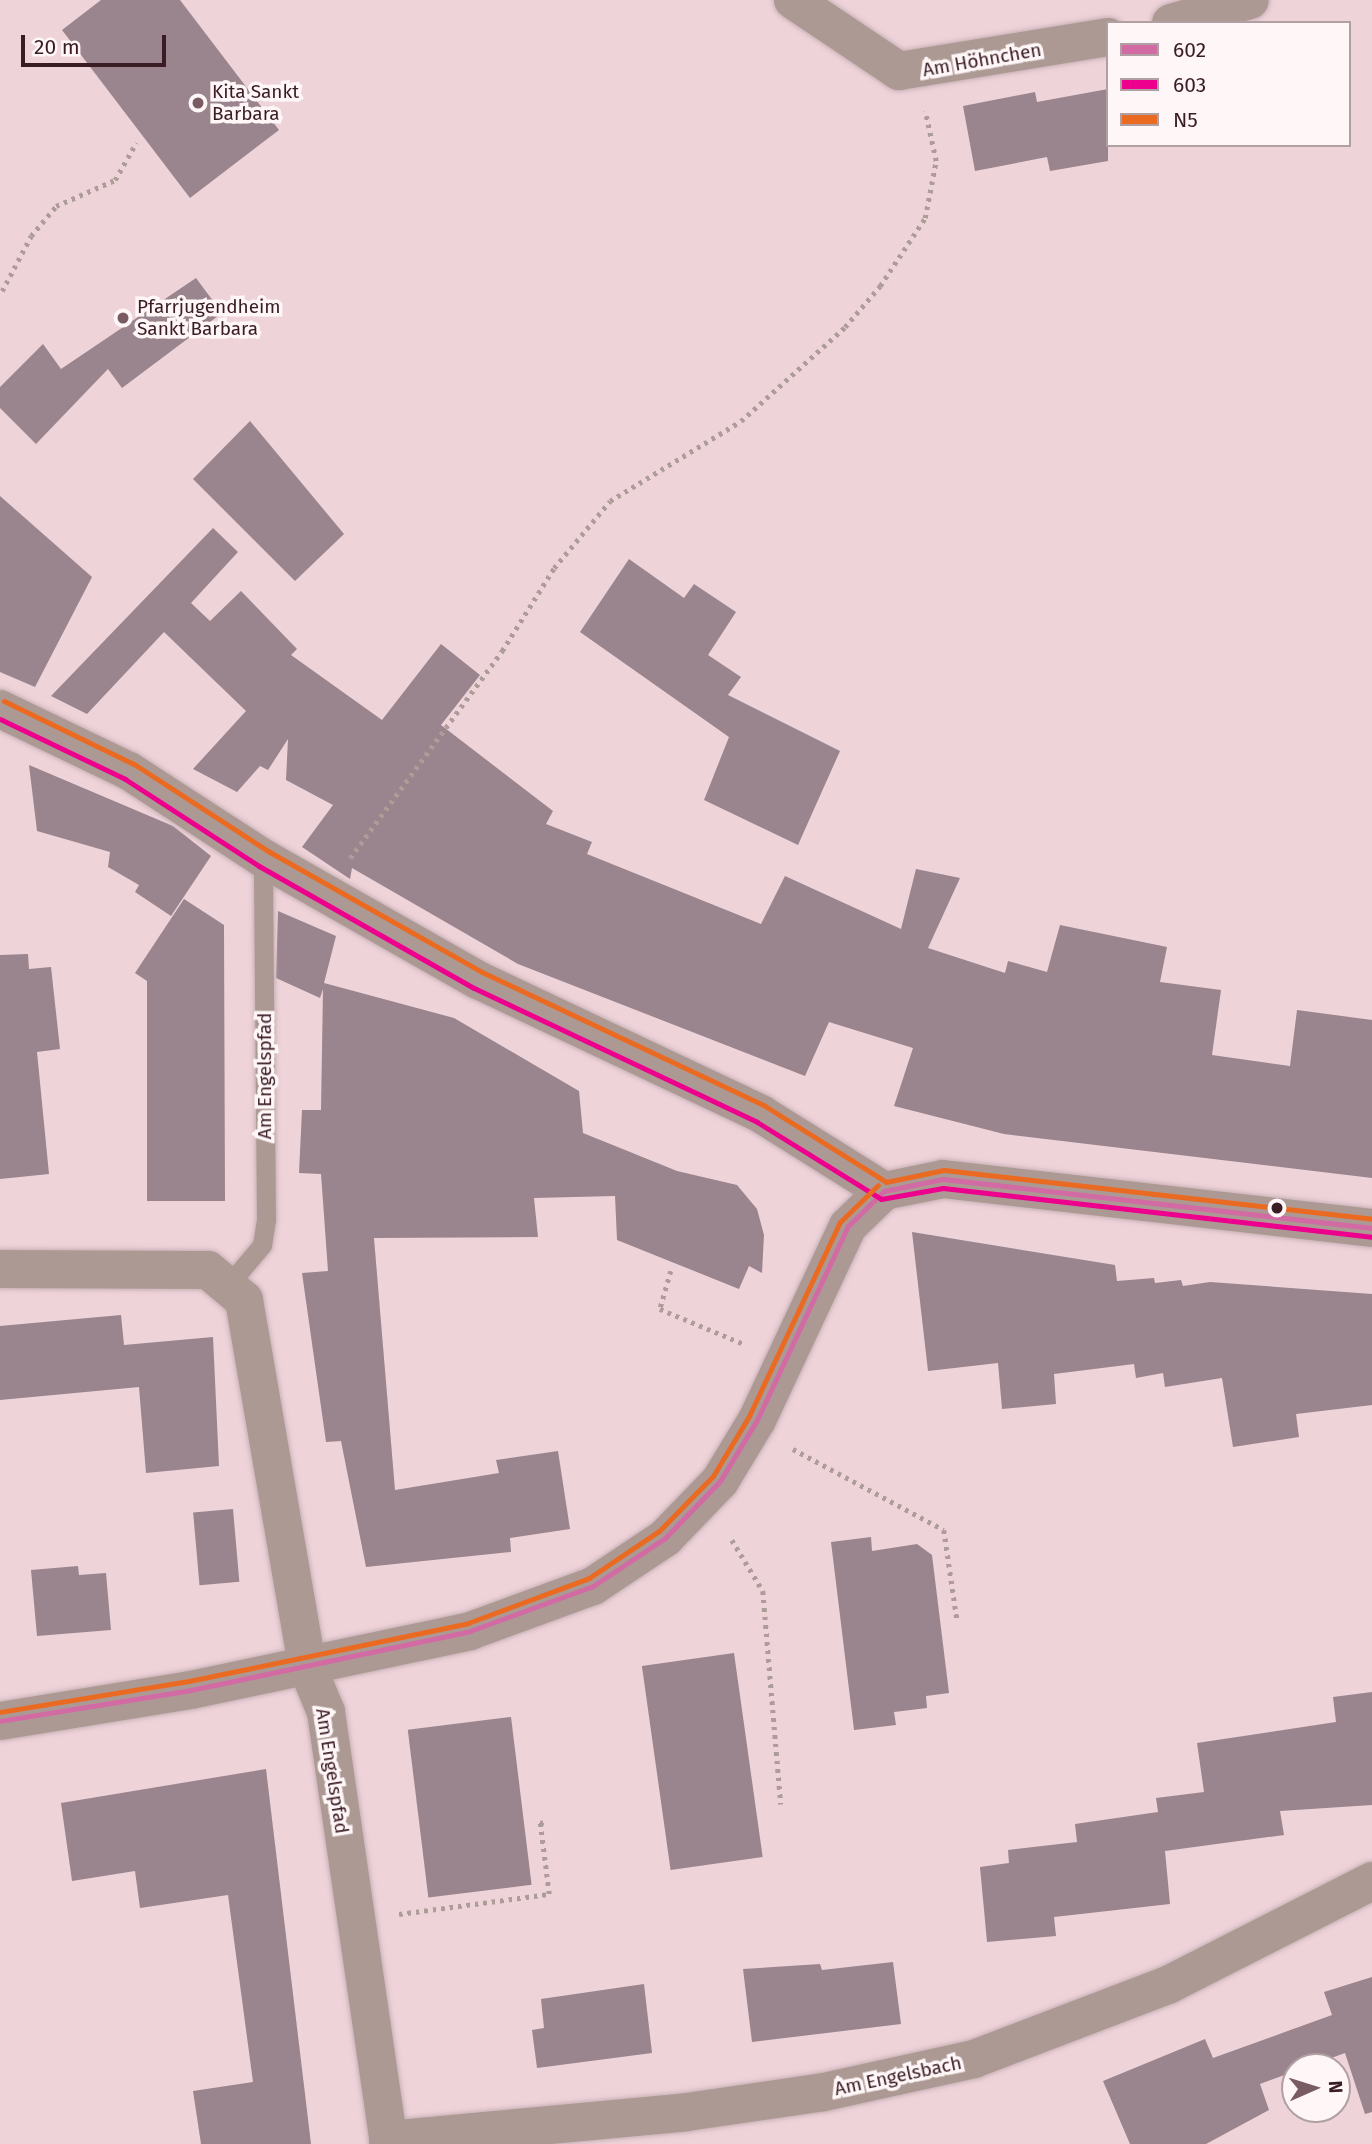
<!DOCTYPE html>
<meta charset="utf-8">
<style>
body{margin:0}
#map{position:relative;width:1372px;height:2144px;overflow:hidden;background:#eed3d9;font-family:"Fira Sans",sans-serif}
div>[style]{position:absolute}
.building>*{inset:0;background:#9a848d;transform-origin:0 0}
.path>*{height:4.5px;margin-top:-2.25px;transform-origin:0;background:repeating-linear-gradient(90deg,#ae9c98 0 3.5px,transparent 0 8.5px)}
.roads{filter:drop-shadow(0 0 2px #c8b1b6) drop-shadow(0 0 2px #c8b1b6)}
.service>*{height:19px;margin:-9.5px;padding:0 9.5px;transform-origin:9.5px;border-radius:9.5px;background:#ad9993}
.minor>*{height:38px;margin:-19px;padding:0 19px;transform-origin:19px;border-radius:19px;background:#ad9993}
.tertiary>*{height:38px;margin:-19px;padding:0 19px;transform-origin:19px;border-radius:19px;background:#ad9993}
.bus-1>*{height:5px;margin:-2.5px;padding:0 2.5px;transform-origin:2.5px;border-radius:2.5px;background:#d26aa4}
.bus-2>*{height:5px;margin:-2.5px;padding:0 2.5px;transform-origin:2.5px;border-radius:2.5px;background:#ec008d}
.bus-3>*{height:5px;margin:-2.5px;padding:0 2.5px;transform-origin:2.5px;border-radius:2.5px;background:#eb6a22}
.dots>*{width:19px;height:19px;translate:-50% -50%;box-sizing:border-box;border:4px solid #fef6f7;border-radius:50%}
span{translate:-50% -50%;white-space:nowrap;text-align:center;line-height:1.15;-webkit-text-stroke:7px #fef6f7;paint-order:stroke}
.street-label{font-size:19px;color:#3a1c24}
.poi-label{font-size:19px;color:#3a1c24}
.left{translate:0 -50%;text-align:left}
.legend{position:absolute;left:1106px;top:21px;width:245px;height:126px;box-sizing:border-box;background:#fef6f7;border:2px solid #b09fa3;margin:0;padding:9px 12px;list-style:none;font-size:21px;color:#3a1c24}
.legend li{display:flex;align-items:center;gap:14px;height:35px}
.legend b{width:35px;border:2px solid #b09fa3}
.north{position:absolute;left:1281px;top:2053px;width:70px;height:70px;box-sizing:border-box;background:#fef6f7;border:2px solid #b09fa3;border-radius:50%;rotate:87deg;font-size:19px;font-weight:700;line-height:28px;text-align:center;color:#3a1c24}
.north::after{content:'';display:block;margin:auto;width:24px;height:32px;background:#795c63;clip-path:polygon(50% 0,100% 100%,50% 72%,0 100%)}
.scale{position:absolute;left:21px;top:35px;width:145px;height:32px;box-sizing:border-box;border:4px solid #3a1c24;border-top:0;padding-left:9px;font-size:21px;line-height:24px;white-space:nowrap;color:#3a1c24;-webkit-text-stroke:5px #fef6f7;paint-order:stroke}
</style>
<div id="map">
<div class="building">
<div style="clip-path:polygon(101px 0,180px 0,279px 130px,190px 198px,62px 30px)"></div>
<div style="clip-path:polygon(1108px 89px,1108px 161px,1050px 171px,1047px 157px,975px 171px,963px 106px,1035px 92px,1037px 102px)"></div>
<div style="clip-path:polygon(196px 278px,222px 313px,122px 388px,108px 369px,36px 444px,0 408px,0 387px,43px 344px,61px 369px)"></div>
<div style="clip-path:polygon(250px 421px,344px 534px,295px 581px,193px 479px)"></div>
<div style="clip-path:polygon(0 496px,92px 577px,35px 687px,0 672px)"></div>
<div style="clip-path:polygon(213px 528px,238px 552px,191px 603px,210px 621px,241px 591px,297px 649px,291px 655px,382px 720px,441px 644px,480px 675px,441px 725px,553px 811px,546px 824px,592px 842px,587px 854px,761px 924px,785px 876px,901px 929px,916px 869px,960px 878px,928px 948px,1005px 973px,1008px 961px,1047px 972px,1060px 925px,1167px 947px,1160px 982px,1221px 990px,1212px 1055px,1290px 1066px,1297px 1010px,1372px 1020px,1372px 1178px,1004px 1134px,894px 1106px,913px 1048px,829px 1022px,805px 1076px,518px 964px,352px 868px,350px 879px,302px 847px,333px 805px,286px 780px,288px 739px,268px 770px,260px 766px,237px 792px,193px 769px,246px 711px,164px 632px,87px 714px,51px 696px)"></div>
<div style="clip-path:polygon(629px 559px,684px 598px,694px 584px,736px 612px,708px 655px,741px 677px,728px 695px,840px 751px,798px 845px,704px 800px,729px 737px,580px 632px)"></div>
<div style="clip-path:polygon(29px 765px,173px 826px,211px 856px,171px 916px,135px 892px,139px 885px,108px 867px,110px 852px,37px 831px)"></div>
<div style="clip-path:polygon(184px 899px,224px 925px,225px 1201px,147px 1201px,147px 981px,135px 973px)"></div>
<div style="clip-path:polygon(278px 911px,336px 936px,324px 983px,454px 1018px,579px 1091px,583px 1133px,677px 1171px,737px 1185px,757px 1209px,764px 1235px,762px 1273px,749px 1266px,739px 1289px,617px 1240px,615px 1196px,534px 1198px,538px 1237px,374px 1238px,395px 1490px,499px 1473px,496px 1460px,558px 1451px,570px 1529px,510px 1538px,511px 1552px,366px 1567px,341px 1441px,326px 1442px,302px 1273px,328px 1271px,321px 1174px,299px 1173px,302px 1110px,321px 1110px,323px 989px,320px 998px,276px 978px)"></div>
<div style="clip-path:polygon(28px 954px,29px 969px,51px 967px,60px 1049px,37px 1052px,49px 1174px,0 1179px,0 955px)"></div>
<div style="clip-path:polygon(912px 1232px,1115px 1265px,1117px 1281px,1154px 1278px,1155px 1283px,1181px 1280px,1183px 1286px,1210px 1282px,1372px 1294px,1372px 1405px,1296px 1414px,1299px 1437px,1233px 1447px,1222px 1378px,1165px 1387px,1163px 1373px,1136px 1378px,1134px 1364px,1054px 1374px,1056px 1404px,1002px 1409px,998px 1363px,928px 1371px)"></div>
<div style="clip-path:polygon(121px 1315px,124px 1345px,213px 1337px,219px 1466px,146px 1473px,139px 1387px,0 1400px,0 1326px)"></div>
<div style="left:233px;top:1509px;width:73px;height:40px;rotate:85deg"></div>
<div style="clip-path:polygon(871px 1537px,872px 1551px,917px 1544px,932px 1555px,949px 1693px,926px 1696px,927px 1708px,894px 1712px,896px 1725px,854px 1730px,831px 1542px)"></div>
<div style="clip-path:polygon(78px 1566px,79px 1575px,106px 1573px,111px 1630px,37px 1636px,31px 1570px)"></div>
<div style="left:734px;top:1653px;width:206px;height:93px;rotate:82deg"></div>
<div style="clip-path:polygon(1372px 1692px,1372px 1805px,1280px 1811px,1284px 1835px,1165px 1851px,1170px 1904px,1054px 1917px,1056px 1936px,987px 1942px,980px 1867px,1009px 1863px,1008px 1850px,1077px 1842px,1075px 1824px,1158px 1812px,1156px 1798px,1204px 1792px,1197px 1743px,1336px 1722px,1333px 1697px)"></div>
<div style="left:511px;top:1717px;width:169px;height:104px;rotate:83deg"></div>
<div style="clip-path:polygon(266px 1769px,311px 2144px,201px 2144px,193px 2091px,253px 2082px,228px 1895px,140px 1908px,135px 1871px,72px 1881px,61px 1803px)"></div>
<div style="clip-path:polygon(893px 1962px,901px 2024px,752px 2042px,743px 1969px,820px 1964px,822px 1970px)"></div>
<div style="clip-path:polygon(1372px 1977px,1372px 2112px,1365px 2114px,1345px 2053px,1260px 2084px,1269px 2110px,1206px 2144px,1130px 2144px,1103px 2081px,1205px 2039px,1213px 2058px,1332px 2015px,1324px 1992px)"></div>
<div style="clip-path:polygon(644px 1984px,652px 2053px,537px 2068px,532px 2030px,544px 2028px,541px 1999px)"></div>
</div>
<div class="path">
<div style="left:2px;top:291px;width:62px;rotate:-62.2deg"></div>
<div style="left:31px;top:236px;width:39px;rotate:-50deg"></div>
<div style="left:56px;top:206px;width:64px;rotate:-23.8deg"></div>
<div style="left:115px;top:180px;width:43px;rotate:-60.4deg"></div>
<div style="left:350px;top:858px;width:257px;rotate:-53.7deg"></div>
<div style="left:502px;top:651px;width:98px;rotate:-57.9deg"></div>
<div style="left:554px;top:568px;width:87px;rotate:-50.1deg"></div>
<div style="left:610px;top:501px;width:153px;rotate:-31.4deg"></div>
<div style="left:741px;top:421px;width:140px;rotate:-42.1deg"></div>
<div style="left:845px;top:327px;width:54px;rotate:-49.5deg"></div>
<div style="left:880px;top:286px;width:82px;rotate:-56.5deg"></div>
<div style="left:925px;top:218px;width:58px;rotate:-79.1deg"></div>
<div style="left:936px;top:161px;width:51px;rotate:-102.4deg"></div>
<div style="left:671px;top:1271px;width:40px;rotate:106deg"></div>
<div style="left:660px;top:1309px;width:91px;rotate:22.6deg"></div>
<div style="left:793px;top:1449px;width:171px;rotate:28.2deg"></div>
<div style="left:944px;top:1530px;width:90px;rotate:81.7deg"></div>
<div style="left:732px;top:1540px;width:60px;rotate:58.7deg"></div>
<div style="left:763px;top:1591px;width:214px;rotate:85.2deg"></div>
<div style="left:399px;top:1914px;width:151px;rotate:-7.6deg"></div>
<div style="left:549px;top:1894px;width:72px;rotate:-97.2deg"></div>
<div style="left:540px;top:1823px;width:6px;rotate:-9deg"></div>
</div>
<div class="roads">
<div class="service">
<div style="left:230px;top:1283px;width:50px;rotate:-49.9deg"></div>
<div style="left:262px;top:1245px;width:26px;rotate:-81deg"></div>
<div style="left:266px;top:1219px;width:361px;rotate:-90.5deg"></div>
</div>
<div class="minor">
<div style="left:793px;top:0;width:128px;rotate:33.8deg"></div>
<div style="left:899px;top:71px;width:212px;rotate:-9.2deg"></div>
<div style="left:1171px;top:23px;width:82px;rotate:-16.2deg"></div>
<div style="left:0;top:1269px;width:208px;rotate:0.3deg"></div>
<div style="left:208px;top:1270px;width:47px;rotate:39.8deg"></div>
<div style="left:244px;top:1300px;width:371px;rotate:80.2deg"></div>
<div style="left:307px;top:1666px;width:50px;rotate:67.6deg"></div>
<div style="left:326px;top:1712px;width:437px;rotate:81.7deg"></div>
<div style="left:0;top:1721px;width:193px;rotate:-9.2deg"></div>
<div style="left:191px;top:1690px;width:285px;rotate:-11.9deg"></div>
<div style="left:470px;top:1631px;width:131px;rotate:-20.1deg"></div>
<div style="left:593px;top:1586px;width:87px;rotate:-33.7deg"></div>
<div style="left:665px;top:1538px;width:79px;rotate:-46deg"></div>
<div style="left:720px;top:1481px;width:71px;rotate:-58.8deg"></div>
<div style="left:757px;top:1420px;width:214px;rotate:-64.9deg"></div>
<div style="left:848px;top:1226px;width:50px;rotate:-44.2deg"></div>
<div style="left:388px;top:2140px;width:300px;rotate:-5.3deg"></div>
<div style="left:687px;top:2112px;width:138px;rotate:-8.3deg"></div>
<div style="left:824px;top:2092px;width:154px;rotate:-12.4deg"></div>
<div style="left:974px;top:2059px;width:208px;rotate:-20.9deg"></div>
<div style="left:1168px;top:1985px;width:229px;rotate:-27deg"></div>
</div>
<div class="tertiary">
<div style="left:0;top:709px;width:143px;rotate:25.7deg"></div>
<div style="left:129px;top:771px;width:160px;rotate:33deg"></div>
<div style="left:263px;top:858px;width:247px;rotate:29.6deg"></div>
<div style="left:478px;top:980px;width:313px;rotate:25.3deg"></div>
<div style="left:761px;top:1114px;width:145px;rotate:32deg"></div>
<div style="left:884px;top:1191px;width:60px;rotate:-11.5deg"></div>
<div style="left:943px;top:1179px;width:432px;rotate:6.5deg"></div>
</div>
</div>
<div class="bus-1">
<div style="left:884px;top:1191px;width:60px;rotate:-11.5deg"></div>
<div style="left:943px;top:1179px;width:432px;rotate:6.5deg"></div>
<div style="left:0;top:1721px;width:193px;rotate:-9.2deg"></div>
<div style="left:191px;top:1690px;width:285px;rotate:-11.9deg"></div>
<div style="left:470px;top:1631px;width:131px;rotate:-20.1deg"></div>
<div style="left:593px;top:1586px;width:87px;rotate:-33.7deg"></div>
<div style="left:665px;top:1538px;width:79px;rotate:-46deg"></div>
<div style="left:720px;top:1481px;width:71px;rotate:-58.8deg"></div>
<div style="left:757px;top:1420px;width:214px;rotate:-64.9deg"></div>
<div style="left:848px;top:1226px;width:50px;rotate:-44.2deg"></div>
</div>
<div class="bus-2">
<div style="left:0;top:719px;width:139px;rotate:25.6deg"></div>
<div style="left:125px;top:779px;width:160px;rotate:33deg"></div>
<div style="left:259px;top:866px;width:247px;rotate:29.6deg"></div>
<div style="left:474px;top:988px;width:313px;rotate:25.3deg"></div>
<div style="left:757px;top:1122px;width:146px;rotate:31.8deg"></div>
<div style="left:881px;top:1199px;width:63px;rotate:-10.1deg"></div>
<div style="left:943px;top:1188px;width:431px;rotate:6.5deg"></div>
</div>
<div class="bus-3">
<div style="left:4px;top:701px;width:144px;rotate:25.9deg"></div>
<div style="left:134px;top:764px;width:160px;rotate:33deg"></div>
<div style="left:268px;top:851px;width:246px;rotate:29.5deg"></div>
<div style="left:482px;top:972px;width:313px;rotate:25.3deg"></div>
<div style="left:765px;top:1106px;width:143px;rotate:32.1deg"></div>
<div style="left:886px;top:1182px;width:59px;rotate:-11.7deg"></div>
<div style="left:944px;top:1170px;width:431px;rotate:6.5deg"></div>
<div style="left:0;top:1712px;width:192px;rotate:-9.3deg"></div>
<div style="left:189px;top:1681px;width:285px;rotate:-11.7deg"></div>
<div style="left:468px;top:1623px;width:129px;rotate:-20.4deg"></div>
<div style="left:589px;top:1578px;width:84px;rotate:-33.9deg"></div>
<div style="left:659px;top:1531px;width:77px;rotate:-45.5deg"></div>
<div style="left:713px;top:1476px;width:70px;rotate:-59deg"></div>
<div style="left:749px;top:1416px;width:214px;rotate:-64.9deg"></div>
<div style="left:840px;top:1222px;width:53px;rotate:-44.2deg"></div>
</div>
<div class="dots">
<div style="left:198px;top:103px;background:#795c63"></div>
<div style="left:123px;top:318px;background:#795c63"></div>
<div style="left:1277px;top:1208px;background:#3a1c24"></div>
</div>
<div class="street-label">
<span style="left:982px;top:60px;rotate:-10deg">Am Höhnchen</span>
<span style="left:265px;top:1076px;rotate:-90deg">Am Engelspfad</span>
<span style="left:332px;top:1771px;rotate:81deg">Am Engelspfad</span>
<span style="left:898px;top:2076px;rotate:-12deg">Am Engelsbach</span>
</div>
<div class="poi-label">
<span class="left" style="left:212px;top:103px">Kita Sankt<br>Barbara</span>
<span class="left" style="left:137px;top:318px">Pfarrjugendheim<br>Sankt Barbara</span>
</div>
<ul class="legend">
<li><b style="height:9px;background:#d26aa4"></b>602</li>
<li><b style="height:9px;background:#ec008d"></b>603</li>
<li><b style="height:9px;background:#eb6a22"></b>N5</li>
</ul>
<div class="north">N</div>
<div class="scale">20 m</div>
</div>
